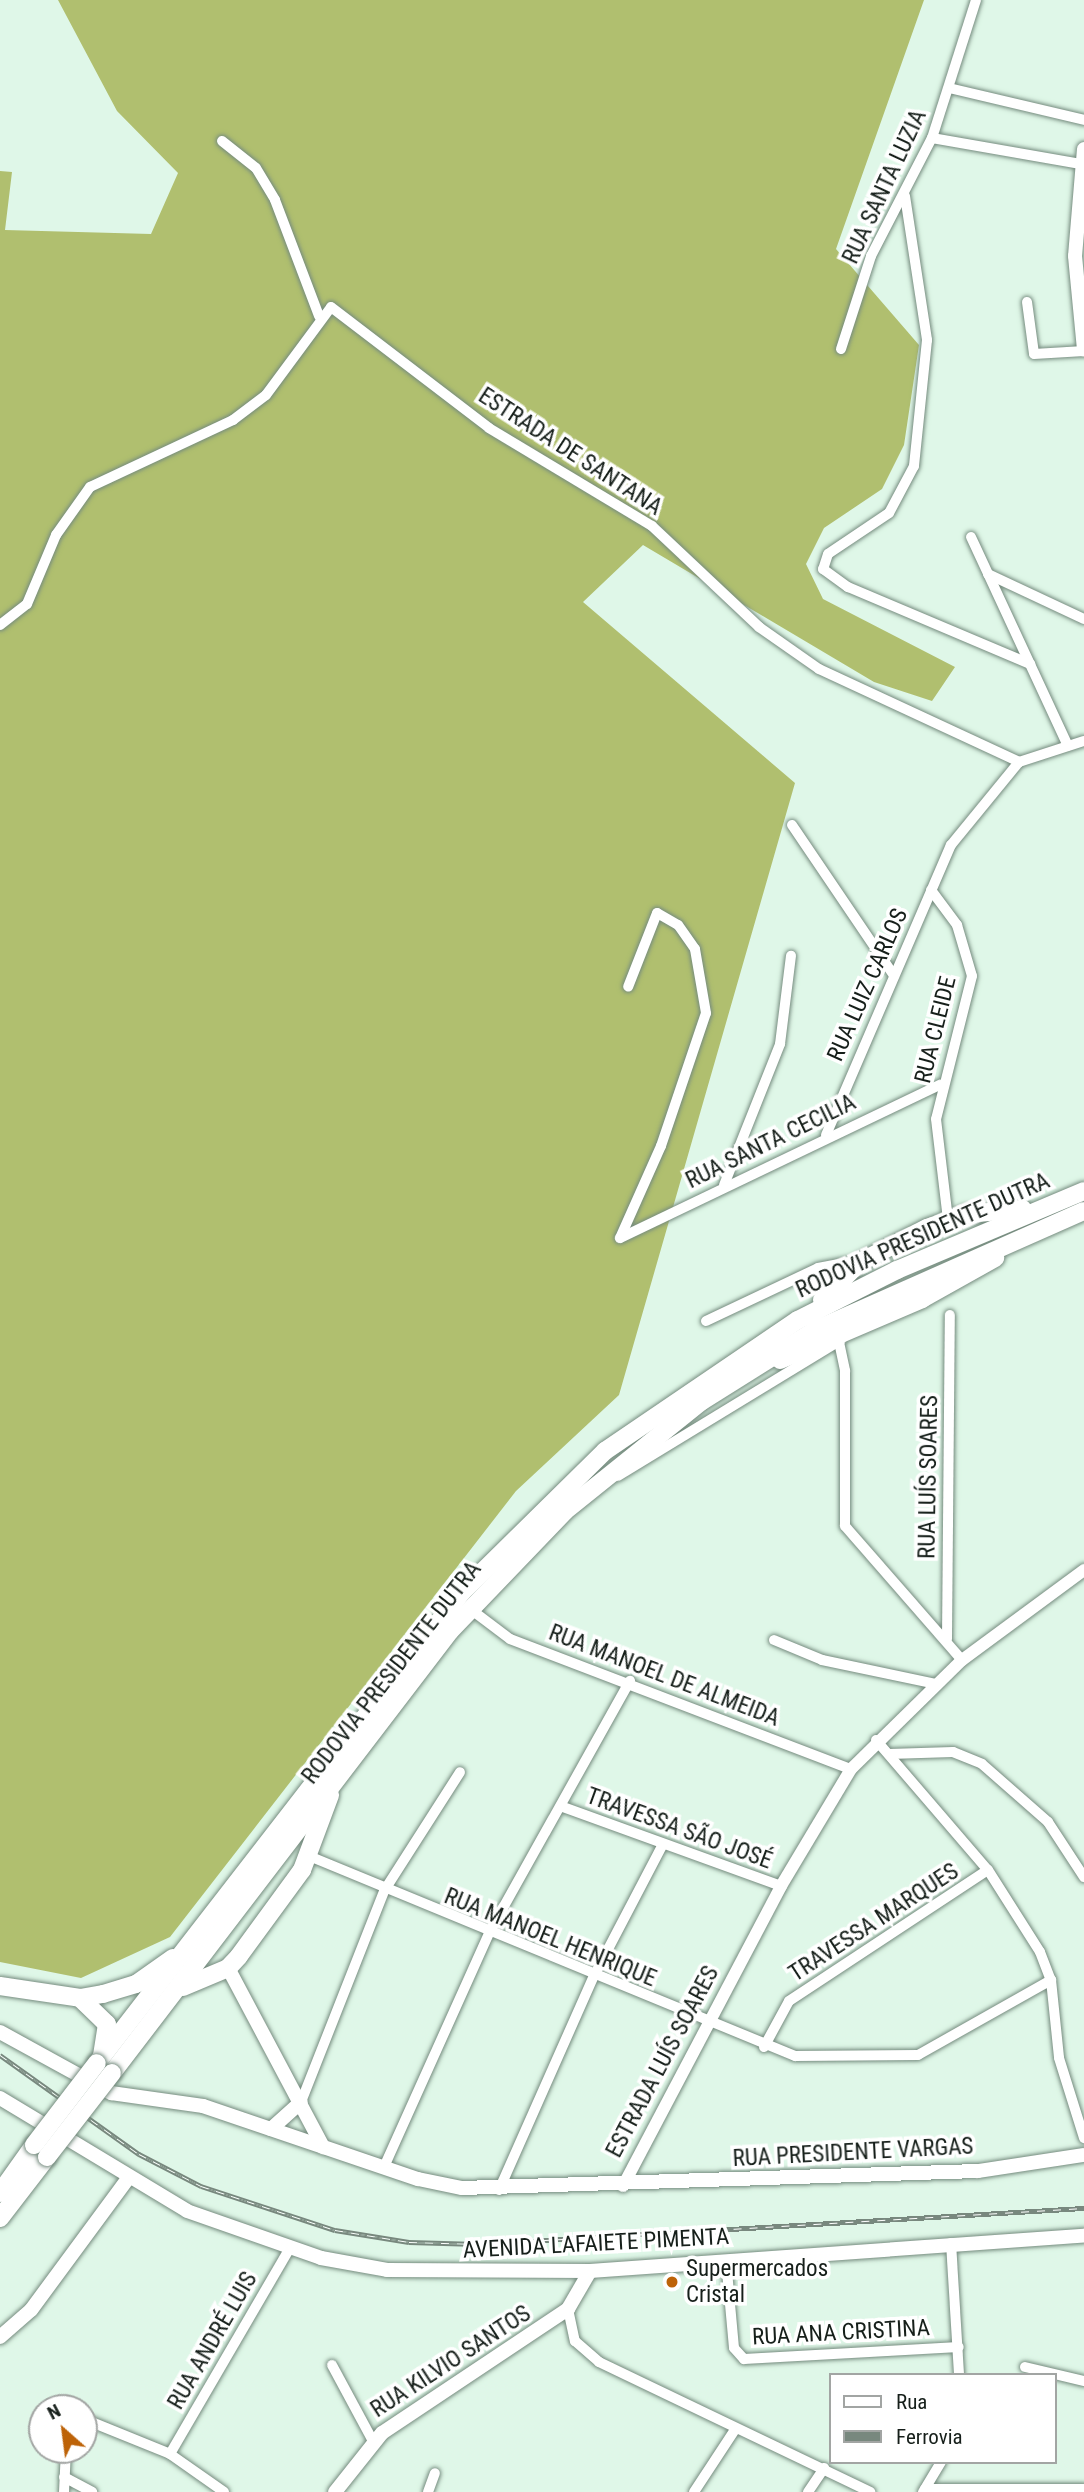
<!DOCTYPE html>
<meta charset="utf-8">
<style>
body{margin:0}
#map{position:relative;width:1084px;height:2492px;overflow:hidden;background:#dff7e8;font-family:"Roboto Condensed",sans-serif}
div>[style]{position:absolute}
.forest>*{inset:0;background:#b0bf6f}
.roads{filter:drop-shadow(0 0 2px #758b7e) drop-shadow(0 0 2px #758b7e)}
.minor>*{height:10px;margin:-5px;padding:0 5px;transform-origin:5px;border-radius:5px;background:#fff}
.tertiary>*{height:12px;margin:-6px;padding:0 6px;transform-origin:6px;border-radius:6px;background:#fff}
.secondary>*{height:14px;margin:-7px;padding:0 7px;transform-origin:7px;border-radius:7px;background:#fff}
.motorway>*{height:18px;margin:-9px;padding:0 9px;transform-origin:9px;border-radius:9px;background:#fff}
.rail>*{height:5px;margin-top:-2.5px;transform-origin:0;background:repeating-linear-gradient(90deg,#fff 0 8px,#78887e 0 16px);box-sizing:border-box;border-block:2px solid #78887e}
.bridges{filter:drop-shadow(0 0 2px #758b7e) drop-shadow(0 0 2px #758b7e)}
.motorway-bridge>*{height:18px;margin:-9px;padding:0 9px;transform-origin:9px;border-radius:9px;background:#fff}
.dots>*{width:19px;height:19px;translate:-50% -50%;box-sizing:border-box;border:4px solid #fff;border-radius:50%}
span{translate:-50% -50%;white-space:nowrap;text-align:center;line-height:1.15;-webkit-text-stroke:7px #fff;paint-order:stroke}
.street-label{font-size:23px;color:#161f1a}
.poi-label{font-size:23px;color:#161f1a}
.left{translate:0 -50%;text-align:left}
.legend{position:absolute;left:829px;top:2373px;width:228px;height:91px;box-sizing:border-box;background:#fff;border:2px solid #a2a5a3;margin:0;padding:9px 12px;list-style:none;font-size:21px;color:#161f1a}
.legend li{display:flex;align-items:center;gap:14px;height:35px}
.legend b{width:35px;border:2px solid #a2a5a3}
.north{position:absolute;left:28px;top:2394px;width:70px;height:70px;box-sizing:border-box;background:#fff;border:2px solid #a2a5a3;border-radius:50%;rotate:332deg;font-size:19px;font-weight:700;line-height:28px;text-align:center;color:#161f1a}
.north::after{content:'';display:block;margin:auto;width:24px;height:32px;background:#bd6308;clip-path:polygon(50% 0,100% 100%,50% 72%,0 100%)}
</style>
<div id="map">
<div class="forest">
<div style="clip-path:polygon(58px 0,924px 0,836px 249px,919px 345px,904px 445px,882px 489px,824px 528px,806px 564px,823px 599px,955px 667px,932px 701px,874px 682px,643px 545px,583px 602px,795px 783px,619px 1395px,516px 1491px,170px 1937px,81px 1978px,0 1962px,0 171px,12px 172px,5px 230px,151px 234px,178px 173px,117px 111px)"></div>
</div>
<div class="roads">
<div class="minor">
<div style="left:949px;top:88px;width:139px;rotate:13.3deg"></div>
<div style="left:932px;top:138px;width:151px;rotate:9.9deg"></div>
<div style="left:222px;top:141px;width:43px;rotate:38.5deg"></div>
<div style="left:256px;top:168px;width:37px;rotate:59deg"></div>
<div style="left:275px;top:200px;width:124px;rotate:69.2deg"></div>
<div style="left:905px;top:196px;width:146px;rotate:81.3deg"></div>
<div style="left:927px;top:340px;width:127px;rotate:95.9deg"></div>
<div style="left:914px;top:466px;width:53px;rotate:118deg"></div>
<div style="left:889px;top:513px;width:73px;rotate:146.1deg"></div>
<div style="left:828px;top:554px;width:16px;rotate:108deg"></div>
<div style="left:823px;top:569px;width:31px;rotate:36deg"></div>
<div style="left:848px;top:587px;width:198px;rotate:22.9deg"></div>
<div style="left:1027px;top:302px;width:52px;rotate:82.3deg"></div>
<div style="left:1034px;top:354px;width:50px;rotate:-3.4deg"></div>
<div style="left:841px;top:349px;width:98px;rotate:-72.1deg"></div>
<div style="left:871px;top:256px;width:133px;rotate:-62.7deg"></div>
<div style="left:932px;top:138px;width:145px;rotate:-72.3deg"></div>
<div style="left:971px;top:537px;width:230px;rotate:65.1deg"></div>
<div style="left:988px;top:574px;width:106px;rotate:25.1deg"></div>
<div style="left:0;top:625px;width:34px;rotate:-38deg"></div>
<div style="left:27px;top:604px;width:75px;rotate:-67.2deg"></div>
<div style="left:56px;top:535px;width:59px;rotate:-54.7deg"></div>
<div style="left:90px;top:487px;width:158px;rotate:-25.1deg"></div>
<div style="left:233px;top:420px;width:41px;rotate:-37.1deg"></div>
<div style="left:266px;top:395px;width:109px;rotate:-53.5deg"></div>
<div style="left:331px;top:307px;width:199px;rotate:37.4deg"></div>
<div style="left:489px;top:428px;width:190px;rotate:31deg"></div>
<div style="left:652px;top:526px;width:147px;rotate:43.3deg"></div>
<div style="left:759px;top:627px;width:73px;rotate:35deg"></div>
<div style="left:819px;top:669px;width:221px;rotate:24.9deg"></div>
<div style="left:1019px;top:762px;width:68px;rotate:-17.9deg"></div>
<div style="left:792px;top:825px;width:180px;rotate:55.9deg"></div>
<div style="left:931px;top:890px;width:44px;rotate:53.4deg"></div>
<div style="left:957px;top:925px;width:53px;rotate:73.6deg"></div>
<div style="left:972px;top:976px;width:147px;rotate:104.1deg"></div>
<div style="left:936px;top:1119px;width:102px;rotate:83.2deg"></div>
<div style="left:826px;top:1135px;width:316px;rotate:-66.7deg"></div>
<div style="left:951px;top:845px;width:107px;rotate:-50.7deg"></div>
<div style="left:724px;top:1185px;width:152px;rotate:-68.3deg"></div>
<div style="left:780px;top:1044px;width:89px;rotate:-82.9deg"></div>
<div style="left:620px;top:1238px;width:101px;rotate:-66deg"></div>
<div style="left:661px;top:1146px;width:140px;rotate:-71.3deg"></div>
<div style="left:706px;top:1013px;width:65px;rotate:-99.8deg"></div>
<div style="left:695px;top:949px;width:29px;rotate:-125deg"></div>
<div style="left:678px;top:925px;width:24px;rotate:-150deg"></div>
<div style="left:657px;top:913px;width:79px;rotate:111.4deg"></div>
<div style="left:620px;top:1238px;width:355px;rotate:-25.6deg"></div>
<div style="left:706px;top:1321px;width:124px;rotate:-25.3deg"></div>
<div style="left:818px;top:1268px;width:43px;rotate:-10.8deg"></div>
<div style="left:839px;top:1342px;width:30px;rotate:78deg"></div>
<div style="left:845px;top:1371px;width:155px;rotate:90deg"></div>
<div style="left:845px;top:1526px;width:178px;rotate:48.9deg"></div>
<div style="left:618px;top:1476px;width:261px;rotate:-31.4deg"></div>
<div style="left:469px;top:1608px;width:51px;rotate:37.1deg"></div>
<div style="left:510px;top:1639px;width:365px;rotate:20.9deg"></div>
<div style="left:947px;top:1639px;width:324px;rotate:-89.5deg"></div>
<div style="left:774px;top:1640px;width:52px;rotate:22.6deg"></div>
<div style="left:822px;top:1660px;width:116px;rotate:11.9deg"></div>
<div style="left:876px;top:1740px;width:172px;rotate:49.3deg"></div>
<div style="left:988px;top:1870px;width:97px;rotate:57.6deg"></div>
<div style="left:1040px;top:1952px;width:30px;rotate:69deg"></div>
<div style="left:1051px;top:1980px;width:78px;rotate:84.1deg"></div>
<div style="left:1059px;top:2058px;width:84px;rotate:72.6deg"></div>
<div style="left:889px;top:1754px;width:64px;rotate:-1.8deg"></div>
<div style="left:953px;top:1752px;width:31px;rotate:22deg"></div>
<div style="left:982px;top:1764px;width:88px;rotate:41.3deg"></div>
<div style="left:1048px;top:1822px;width:66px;rotate:56.8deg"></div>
<div style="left:563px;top:1807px;width:232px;rotate:19.9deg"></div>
<div style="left:309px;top:1856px;width:526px;rotate:22.37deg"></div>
<div style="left:795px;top:2056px;width:123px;rotate:-0.5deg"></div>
<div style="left:918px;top:2055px;width:153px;rotate:-29.4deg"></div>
<div style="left:764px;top:2047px;width:52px;rotate:-61.5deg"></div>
<div style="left:789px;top:2001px;width:238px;rotate:-33.4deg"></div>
<div style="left:301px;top:2102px;width:227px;rotate:-68.5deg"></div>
<div style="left:384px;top:1891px;width:141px;rotate:-57.4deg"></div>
<div style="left:384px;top:2167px;width:256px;rotate:-65.8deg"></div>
<div style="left:489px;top:1933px;width:289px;rotate:-60.8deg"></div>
<div style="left:499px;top:2190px;width:234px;rotate:-66.1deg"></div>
<div style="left:594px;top:1976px;width:149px;rotate:-62.4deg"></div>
<div style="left:951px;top:2243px;width:132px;rotate:86.5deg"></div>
<div style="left:726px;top:2260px;width:88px;rotate:84.8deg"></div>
<div style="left:734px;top:2348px;width:15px;rotate:48deg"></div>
<div style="left:744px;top:2359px;width:215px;rotate:-3.2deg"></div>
<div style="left:568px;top:2309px;width:33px;rotate:78deg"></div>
<div style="left:575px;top:2341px;width:32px;rotate:41deg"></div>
<div style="left:599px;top:2362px;width:301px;rotate:25.6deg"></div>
<div style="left:332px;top:2365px;width:86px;rotate:61.7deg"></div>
<div style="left:1025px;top:2367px;width:61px;rotate:13.3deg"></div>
<div style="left:84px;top:2419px;width:93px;rotate:22.1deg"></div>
<div style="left:170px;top:2454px;width:66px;rotate:35.1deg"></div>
<div style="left:170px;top:2454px;width:238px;rotate:-59.8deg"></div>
<div style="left:64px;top:2477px;width:32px;rotate:28deg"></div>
<div style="left:925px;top:2489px;width:159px"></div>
<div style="left:64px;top:2492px;width:42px;rotate:-87.3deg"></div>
<div style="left:428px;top:2492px;width:20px;rotate:-70deg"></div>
<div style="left:694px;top:2492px;width:73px;rotate:-56.7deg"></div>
<div style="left:808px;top:2492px;width:29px;rotate:-56deg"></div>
<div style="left:923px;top:2492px;width:35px;rotate:-59deg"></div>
</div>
<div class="tertiary">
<div style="left:623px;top:2186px;width:339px;rotate:-62.2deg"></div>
<div style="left:781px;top:1886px;width:136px;rotate:-59.1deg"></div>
<div style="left:851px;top:1769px;width:156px;rotate:-44.5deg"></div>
<div style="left:962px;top:1660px;width:152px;rotate:-36.4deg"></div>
</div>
<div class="secondary">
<div style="left:1084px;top:149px;width:107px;rotate:94.8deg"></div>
<div style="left:1075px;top:256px;width:94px;rotate:84.5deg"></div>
<div style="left:228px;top:1968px;width:203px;rotate:62deg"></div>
<div style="left:0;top:2032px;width:127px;rotate:28.8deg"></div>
<div style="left:111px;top:2093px;width:93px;rotate:8deg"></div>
<div style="left:203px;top:2106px;width:227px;rotate:18.8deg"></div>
<div style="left:418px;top:2179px;width:45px;rotate:11.6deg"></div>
<div style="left:462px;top:2188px;width:516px;rotate:-1.89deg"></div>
<div style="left:978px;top:2171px;width:107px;rotate:-8.6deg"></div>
<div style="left:0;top:2098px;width:218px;rotate:31.1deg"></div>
<div style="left:187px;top:2211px;width:142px;rotate:19.3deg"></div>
<div style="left:321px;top:2258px;width:67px;rotate:10.3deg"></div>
<div style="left:387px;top:2270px;width:203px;rotate:0.3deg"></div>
<div style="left:590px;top:2271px;width:495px;rotate:-4.1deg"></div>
<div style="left:271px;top:2129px;width:40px;rotate:-42deg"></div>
<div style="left:0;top:2337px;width:41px;rotate:-41.1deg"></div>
<div style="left:31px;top:2310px;width:162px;rotate:-53.6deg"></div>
<div style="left:335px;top:2492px;width:75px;rotate:-51.5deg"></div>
<div style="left:382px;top:2433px;width:224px;rotate:-33.7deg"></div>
<div style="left:568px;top:2309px;width:44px;rotate:-59.9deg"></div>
</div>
<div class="motorway">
<div style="left:822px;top:1300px;width:54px;rotate:-45deg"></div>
<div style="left:860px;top:1262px;width:75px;rotate:-26.9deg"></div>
<div style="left:927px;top:1228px;width:41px;rotate:-19.7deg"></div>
<div style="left:966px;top:1214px;width:57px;rotate:-5deg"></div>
<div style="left:780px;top:1360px;width:155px;rotate:-23.2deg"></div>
<div style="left:922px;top:1299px;width:84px;rotate:-29.3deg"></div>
<div style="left:0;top:1986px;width:81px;rotate:8.5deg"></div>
<div style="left:80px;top:1998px;width:23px;rotate:-10deg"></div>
<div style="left:103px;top:1994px;width:34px;rotate:-17deg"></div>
<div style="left:136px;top:1984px;width:45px;rotate:-35.1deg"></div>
<div style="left:183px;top:1987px;width:49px;rotate:-22.9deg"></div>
<div style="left:228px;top:1968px;width:16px;rotate:-47deg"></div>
<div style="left:239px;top:1956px;width:107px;rotate:-53.8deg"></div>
<div style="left:302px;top:1870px;width:80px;rotate:-69.5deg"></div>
<div style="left:80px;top:1998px;width:37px;rotate:44deg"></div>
<div style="left:107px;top:2024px;width:31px;rotate:99deg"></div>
<div style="left:97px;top:2063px;width:596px;rotate:-52.23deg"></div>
<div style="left:462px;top:1592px;width:201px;rotate:-44.6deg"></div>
<div style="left:605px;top:1451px;width:233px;rotate:-34.2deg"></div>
<div style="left:798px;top:1320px;width:111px;rotate:-26.8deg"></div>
<div style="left:897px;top:1270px;width:203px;rotate:-22.9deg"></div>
<div style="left:112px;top:2073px;width:556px;rotate:-52.59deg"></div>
<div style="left:450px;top:1631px;width:166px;rotate:-46.2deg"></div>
<div style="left:565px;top:1511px;width:176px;rotate:-38.8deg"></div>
<div style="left:702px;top:1401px;width:133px;rotate:-32.1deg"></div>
<div style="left:815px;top:1330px;width:294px;rotate:-23.9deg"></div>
<div style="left:0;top:2193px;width:59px;rotate:-54.7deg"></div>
<div style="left:0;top:2218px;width:77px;rotate:-52.4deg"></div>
</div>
</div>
<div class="rail">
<div style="left:0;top:2055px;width:171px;rotate:35.5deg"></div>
<div style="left:139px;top:2154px;width:70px;rotate:27.3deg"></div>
<div style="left:201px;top:2186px;width:141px;rotate:18.2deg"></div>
<div style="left:335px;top:2230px;width:75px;rotate:9.2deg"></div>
<div style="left:409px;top:2242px;width:69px;rotate:1.7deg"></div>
<div style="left:478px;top:2244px;width:607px;rotate:-3.4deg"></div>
</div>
<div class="bridges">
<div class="motorway-bridge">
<div style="left:34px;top:2145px;width:103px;rotate:-52.5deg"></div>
<div style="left:47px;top:2157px;width:106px;rotate:-52.3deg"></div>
</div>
</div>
<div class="dots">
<div style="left:672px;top:2282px;background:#bd6308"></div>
</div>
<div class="street-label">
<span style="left:885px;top:187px;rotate:-65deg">RUA SANTA LUZIA</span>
<span style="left:570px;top:452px;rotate:33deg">ESTRADA DE SANTANA</span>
<span style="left:868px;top:985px;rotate:-66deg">RUA LUIZ CARLOS</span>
<span style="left:936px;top:1030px;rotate:-76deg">RUA CLEIDE</span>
<span style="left:771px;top:1142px;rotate:-26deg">RUA SANTA CECILIA</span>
<span style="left:923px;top:1236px;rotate:-24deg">RODOVIA PRESIDENTE DUTRA</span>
<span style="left:929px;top:1477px;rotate:-89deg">RUA LUÍS SOARES</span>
<span style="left:392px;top:1673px;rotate:-52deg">RODOVIA PRESIDENTE DUTRA</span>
<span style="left:664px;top:1676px;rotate:21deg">RUA MANOEL DE ALMEIDA</span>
<span style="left:679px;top:1829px;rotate:20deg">TRAVESSA SÃO JOSÉ</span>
<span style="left:874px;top:1923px;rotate:-33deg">TRAVESSA MARQUES</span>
<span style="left:550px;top:1938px;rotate:22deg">RUA MANOEL HENRIQUE</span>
<span style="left:663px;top:2062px;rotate:-62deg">ESTRADA LUÍS SOARES</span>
<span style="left:853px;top:2153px;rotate:-3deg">RUA PRESIDENTE VARGAS</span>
<span style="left:596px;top:2244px;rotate:-3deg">AVENIDA LAFAIETE PIMENTA</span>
<span style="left:841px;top:2333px;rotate:-3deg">RUA ANA CRISTINA</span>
<span style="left:213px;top:2341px;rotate:-60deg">RUA ANDRÉ LUIS</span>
<span style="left:451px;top:2362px;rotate:-33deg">RUA KILVIO SANTOS</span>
</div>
<div class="poi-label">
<span class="left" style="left:686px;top:2282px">Supermercados<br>Cristal</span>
</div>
<ul class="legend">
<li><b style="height:9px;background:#fff"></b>Rua</li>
<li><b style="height:9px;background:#78887e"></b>Ferrovia</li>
</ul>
<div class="north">N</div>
</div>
